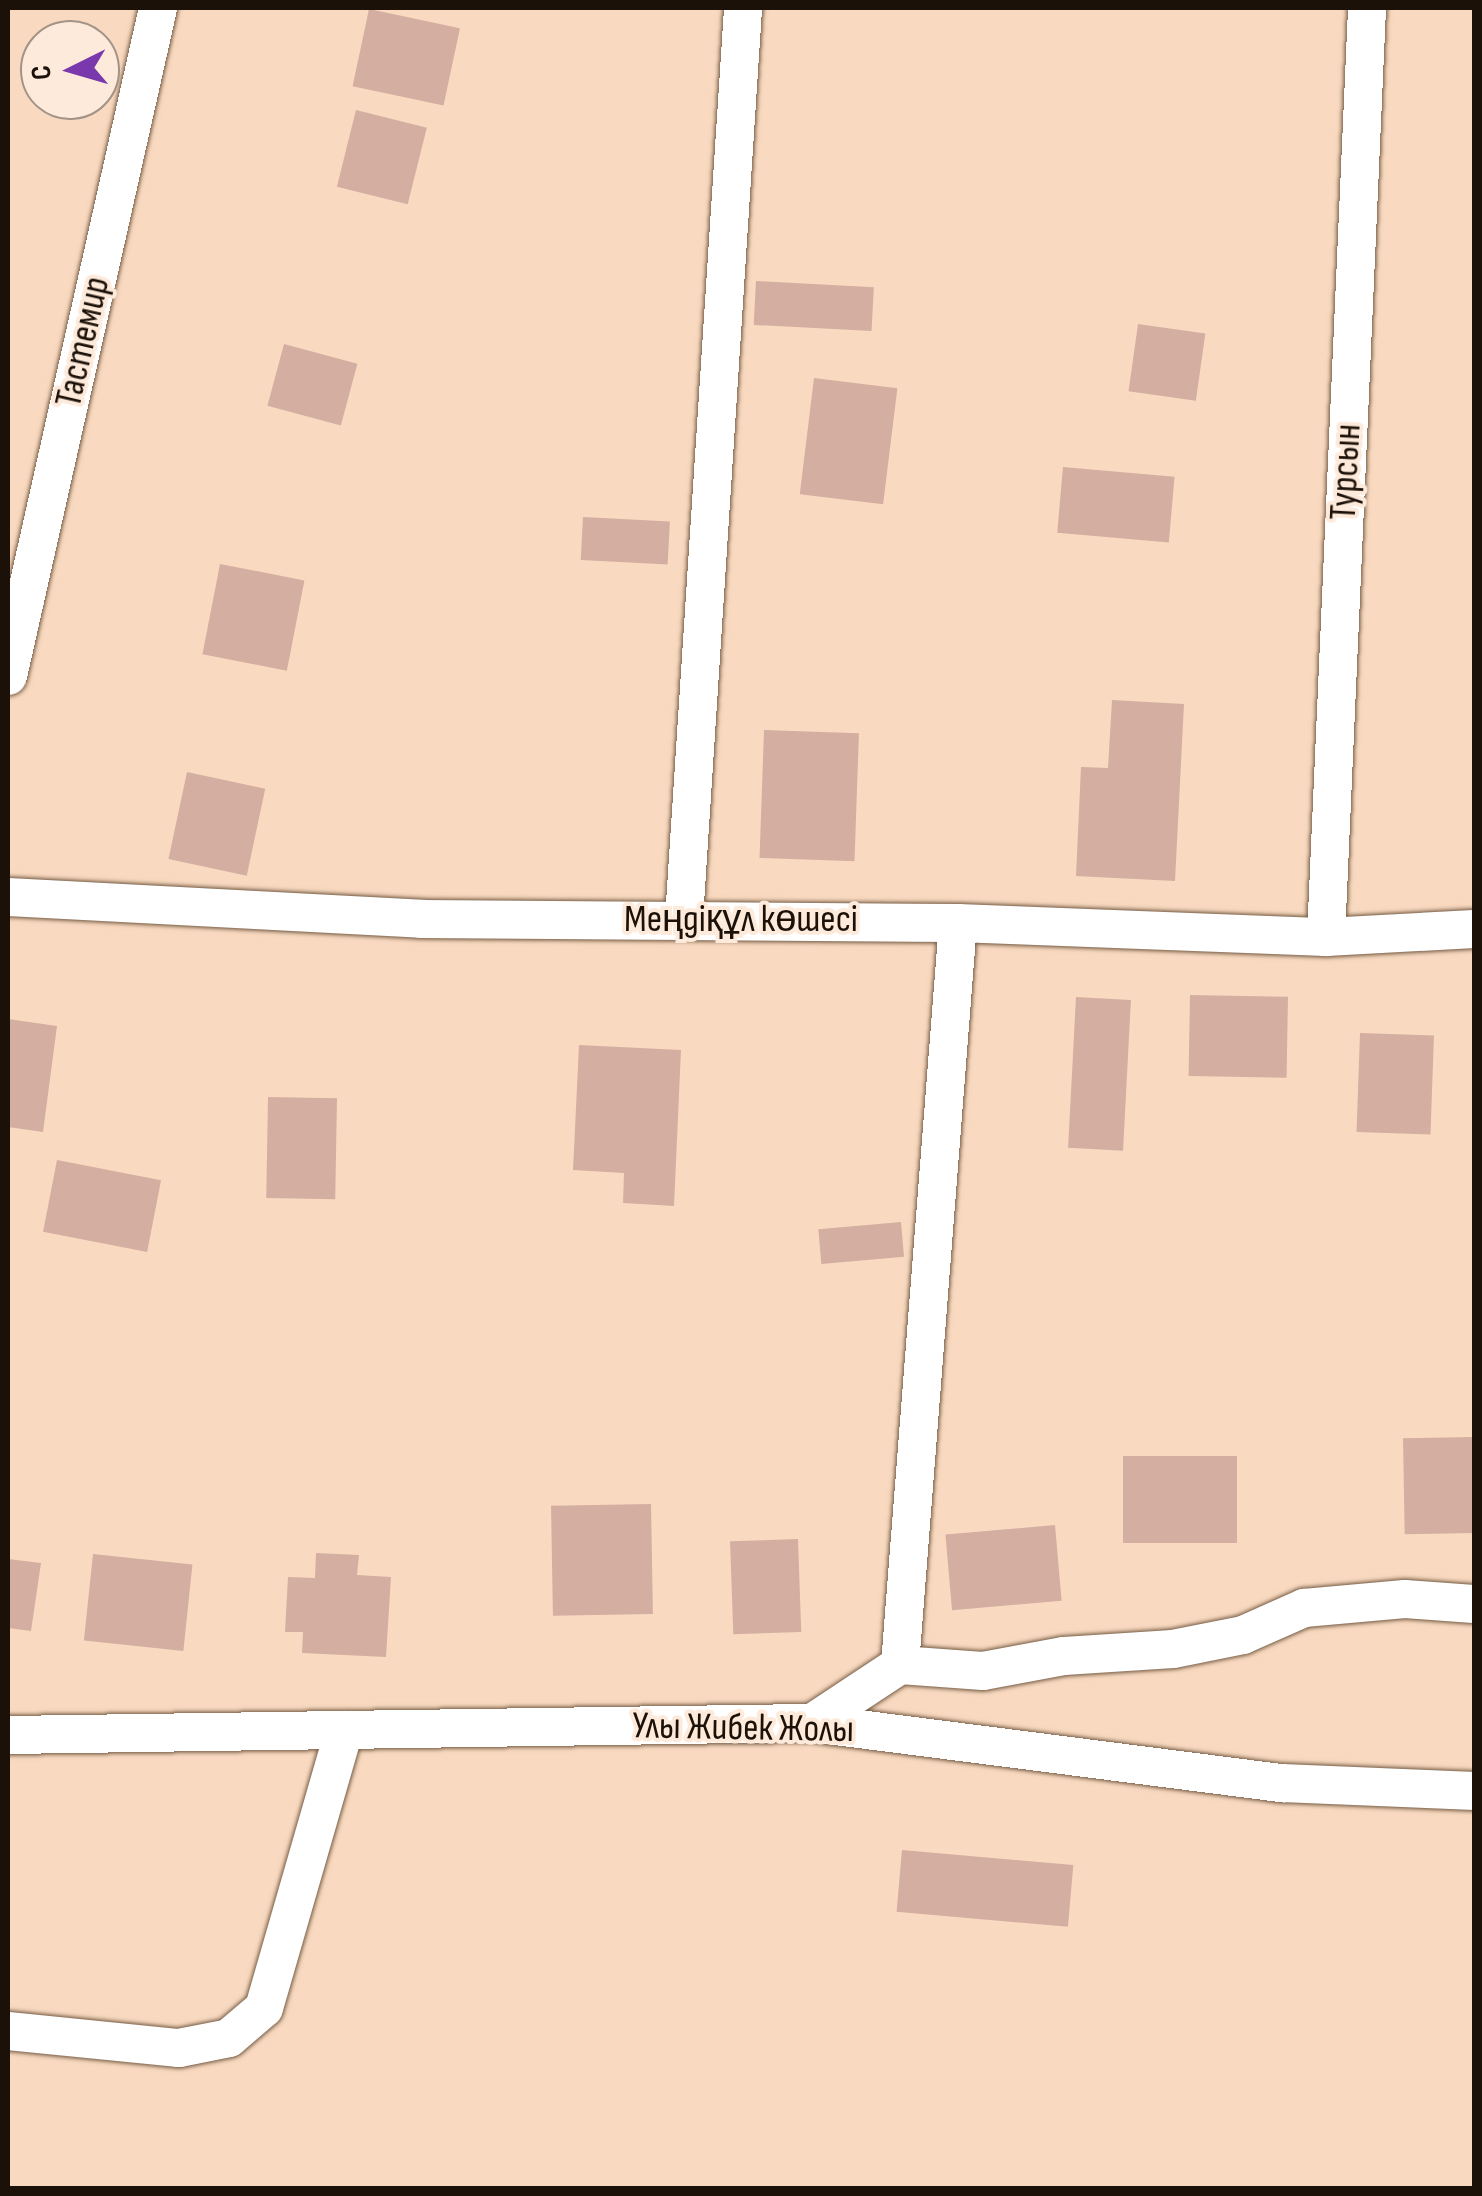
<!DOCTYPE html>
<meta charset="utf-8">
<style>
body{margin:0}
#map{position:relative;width:1482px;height:2196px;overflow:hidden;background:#f9dac0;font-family:"Sofia Sans Condensed",sans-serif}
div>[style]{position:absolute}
.building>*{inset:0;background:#d4aea1;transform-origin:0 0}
.roads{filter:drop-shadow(0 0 2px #765c45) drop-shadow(0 0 2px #765c45)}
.street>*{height:38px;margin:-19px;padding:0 19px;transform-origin:19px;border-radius:19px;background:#fff}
span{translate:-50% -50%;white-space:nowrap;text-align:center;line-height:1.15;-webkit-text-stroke:8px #fdeada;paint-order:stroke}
.street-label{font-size:38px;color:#1b1108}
.frame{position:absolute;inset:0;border:10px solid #1b1108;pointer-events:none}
.north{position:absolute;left:20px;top:20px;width:100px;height:100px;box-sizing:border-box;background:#fdeada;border:2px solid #a39386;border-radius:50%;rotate:265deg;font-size:28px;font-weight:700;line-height:40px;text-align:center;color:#1b1108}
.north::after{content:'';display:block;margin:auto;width:35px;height:45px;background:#7a38ad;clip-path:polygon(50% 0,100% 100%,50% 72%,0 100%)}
</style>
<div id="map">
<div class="building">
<div style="left:369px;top:9px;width:93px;height:79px;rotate:12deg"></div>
<div style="left:356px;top:110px;width:73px;height:79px;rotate:14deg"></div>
<div style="left:756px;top:281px;width:118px;height:44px;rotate:3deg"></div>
<div style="left:1138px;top:324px;width:68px;height:68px;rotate:8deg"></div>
<div style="left:284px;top:344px;width:76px;height:64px;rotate:15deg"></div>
<div style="left:814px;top:378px;width:84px;height:117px;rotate:7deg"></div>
<div style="left:1063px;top:467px;width:112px;height:66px;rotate:5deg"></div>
<div style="left:583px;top:517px;width:87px;height:43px;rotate:3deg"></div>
<div style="left:220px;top:564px;width:86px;height:92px;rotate:11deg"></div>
<div style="clip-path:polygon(1112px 700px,1184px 704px,1175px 881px,1076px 876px,1081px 767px,1108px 768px)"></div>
<div style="left:764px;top:730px;width:95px;height:128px;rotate:2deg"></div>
<div style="left:187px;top:772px;width:80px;height:89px;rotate:12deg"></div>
<div style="left:1190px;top:995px;width:98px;height:81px;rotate:1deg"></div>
<div style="left:1076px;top:997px;width:55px;height:151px;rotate:3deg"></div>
<div style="clip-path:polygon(8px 1019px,57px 1026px,43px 1132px,8px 1127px)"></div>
<div style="left:1360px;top:1033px;width:74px;height:99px;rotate:2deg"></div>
<div style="clip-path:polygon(579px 1045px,681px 1050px,674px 1206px,623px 1203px,624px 1173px,573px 1170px)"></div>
<div style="left:268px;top:1097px;width:69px;height:101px;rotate:1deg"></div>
<div style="left:57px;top:1160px;width:106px;height:73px;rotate:11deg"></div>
<div style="left:901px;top:1222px;width:35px;height:83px;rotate:85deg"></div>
<div style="left:1473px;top:1437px;width:96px;height:70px;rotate:89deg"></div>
<div style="left:1123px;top:1456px;width:114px;height:87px"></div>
<div style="left:651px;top:1504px;width:110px;height:100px;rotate:89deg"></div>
<div style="left:1055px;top:1525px;width:76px;height:110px;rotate:85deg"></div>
<div style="left:798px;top:1539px;width:93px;height:68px;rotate:88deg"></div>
<div style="clip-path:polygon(316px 1553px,359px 1555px,357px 1575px,391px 1577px,386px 1657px,302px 1653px,303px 1632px,285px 1632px,288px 1577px,315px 1578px)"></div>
<div style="left:93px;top:1554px;width:100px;height:87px;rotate:6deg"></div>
<div style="clip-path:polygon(8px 1559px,41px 1563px,31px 1631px,8px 1628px)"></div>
<div style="left:902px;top:1850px;width:172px;height:62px;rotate:5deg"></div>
</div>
<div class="roads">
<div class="street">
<div style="left:8px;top:676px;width:685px;rotate:-77.34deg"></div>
<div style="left:8px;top:897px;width:414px;rotate:3deg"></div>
<div style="left:421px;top:919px;width:537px;rotate:0.43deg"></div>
<div style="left:958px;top:923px;width:368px;rotate:2.2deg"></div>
<div style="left:1326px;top:937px;width:148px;rotate:-3.1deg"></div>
<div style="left:684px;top:919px;width:913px;rotate:-86.29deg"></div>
<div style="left:1326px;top:937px;width:930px;rotate:-87.47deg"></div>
<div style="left:900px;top:1665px;width:744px;rotate:-85.53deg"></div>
<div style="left:812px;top:1723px;width:105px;rotate:-33.4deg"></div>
<div style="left:900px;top:1665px;width:83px;rotate:4.1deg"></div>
<div style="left:983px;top:1671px;width:82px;rotate:-10.5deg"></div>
<div style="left:1064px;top:1656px;width:109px;rotate:-3.7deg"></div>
<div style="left:1173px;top:1649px;width:71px;rotate:-11.3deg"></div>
<div style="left:1243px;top:1635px;width:67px;rotate:-23.9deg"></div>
<div style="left:1304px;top:1608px;width:101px;rotate:-5.1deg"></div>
<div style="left:1405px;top:1599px;width:69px;rotate:4.1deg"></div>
<div style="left:8px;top:1735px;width:804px;rotate:-0.86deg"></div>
<div style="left:812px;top:1723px;width:475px;rotate:7.3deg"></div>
<div style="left:1283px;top:1783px;width:191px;rotate:2.4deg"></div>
<div style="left:8px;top:2031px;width:172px;rotate:5.7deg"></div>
<div style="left:179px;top:2048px;width:51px;rotate:-11.3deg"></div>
<div style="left:229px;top:2038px;width:46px;rotate:-40.6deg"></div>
<div style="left:264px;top:2008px;width:289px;rotate:-73.9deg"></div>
</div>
</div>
<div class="street-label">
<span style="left:83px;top:342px;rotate:-77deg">Тастемир</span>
<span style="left:1346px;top:472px;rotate:-87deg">Турсын</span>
<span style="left:741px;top:920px">Меңдіқұл көшесі</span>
<span style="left:743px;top:1728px;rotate:1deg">Улы Жибек Жолы</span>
</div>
<div class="frame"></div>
<div class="north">С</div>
</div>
